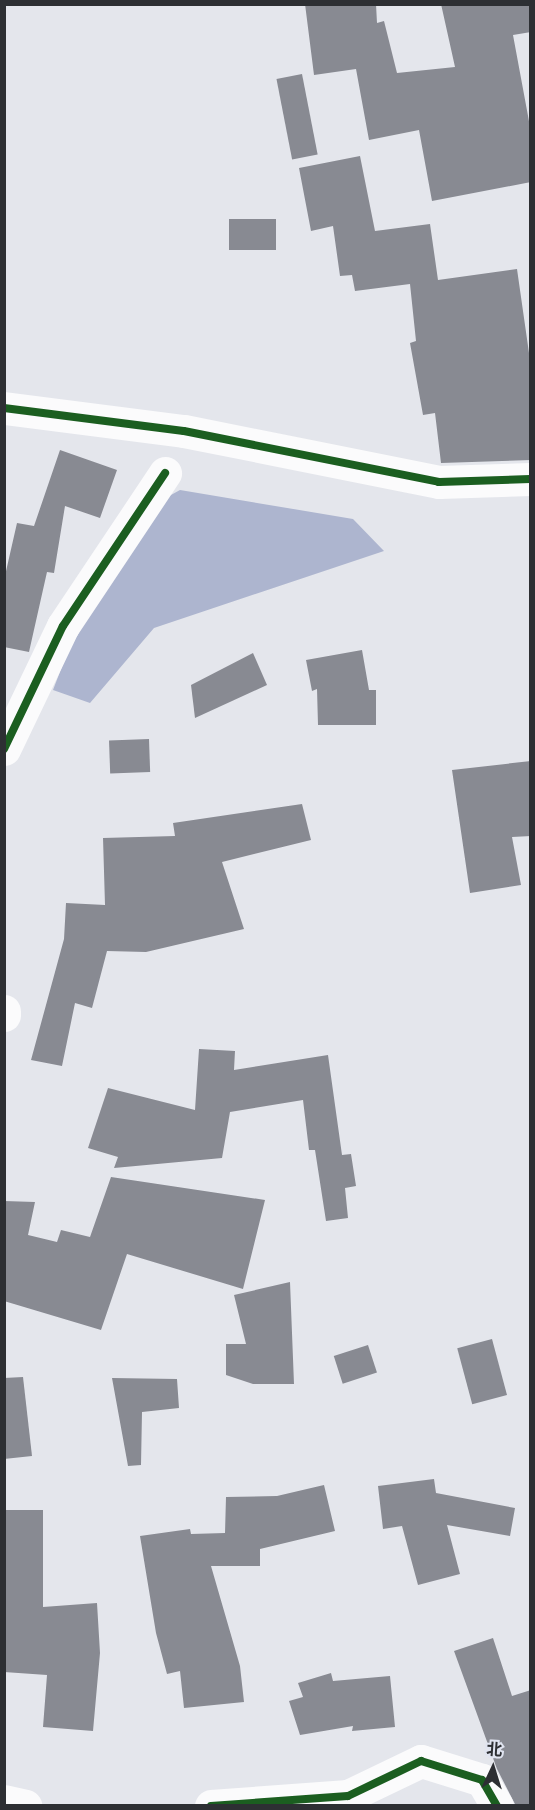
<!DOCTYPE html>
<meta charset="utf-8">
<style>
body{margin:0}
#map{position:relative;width:535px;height:1810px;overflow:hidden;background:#e4e6ec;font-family:Spectral,"Noto Sans SC",serif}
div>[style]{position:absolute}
.water>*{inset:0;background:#adb5cf}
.building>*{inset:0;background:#888a92;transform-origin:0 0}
.minor>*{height:33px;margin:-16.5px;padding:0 16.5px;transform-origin:16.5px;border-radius:16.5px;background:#fbfbfc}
.cycleway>*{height:8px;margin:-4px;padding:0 4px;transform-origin:4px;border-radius:4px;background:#1b5e20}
span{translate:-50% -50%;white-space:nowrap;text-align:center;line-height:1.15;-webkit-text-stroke:6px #e0e4f0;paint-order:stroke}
.frame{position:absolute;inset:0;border:6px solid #2d2f33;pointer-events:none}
.north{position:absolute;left:463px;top:1738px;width:60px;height:60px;-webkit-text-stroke:4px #e0e4f0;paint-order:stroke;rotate:4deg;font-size:16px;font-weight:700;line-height:24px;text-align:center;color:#2d2f33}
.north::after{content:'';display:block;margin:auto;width:21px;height:27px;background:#2d2f33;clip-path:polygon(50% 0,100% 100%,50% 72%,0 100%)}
</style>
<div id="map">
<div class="water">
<div style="clip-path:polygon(180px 490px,353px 519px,384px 551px,154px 628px,90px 703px,53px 690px,68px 651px,151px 506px)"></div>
</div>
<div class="building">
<div style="clip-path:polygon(305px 4px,376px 4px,377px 23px,384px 21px,397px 73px,455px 67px,441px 4px,531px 4px,531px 32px,513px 35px,531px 132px,531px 182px,432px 201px,419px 130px,369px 140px,356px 69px,314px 75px)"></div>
<div style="left:302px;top:74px;width:82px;height:26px;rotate:79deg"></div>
<div style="clip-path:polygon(360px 156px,375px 231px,430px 224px,438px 280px,517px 269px,531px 367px,531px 460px,441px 463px,435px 413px,423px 415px,410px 343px,416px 341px,410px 284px,355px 291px,352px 275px,340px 276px,333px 226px,311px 231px,299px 168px)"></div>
<div style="left:229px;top:219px;width:47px;height:31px"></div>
<div style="clip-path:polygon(60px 450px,117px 470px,100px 518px,65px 506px,54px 573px,47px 572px,29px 652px,4px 647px,4px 580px,17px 523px,34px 526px)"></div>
<div style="clip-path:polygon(362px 650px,369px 690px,376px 690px,376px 725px,318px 725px,317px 689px,312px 691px,306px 660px)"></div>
<div style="clip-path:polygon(253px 653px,267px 685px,195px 718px,191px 685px)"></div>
<div style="left:149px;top:739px;width:33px;height:40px;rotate:88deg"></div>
<div style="clip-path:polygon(531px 761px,531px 836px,512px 837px,521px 885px,470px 893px,452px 770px)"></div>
<div style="clip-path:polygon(302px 804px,311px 840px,222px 862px,244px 929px,146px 952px,107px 951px,92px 1008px,75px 1003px,62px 1066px,31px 1060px,64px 939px,66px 903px,105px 905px,103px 838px,175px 836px,173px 823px)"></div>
<div style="clip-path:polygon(199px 1049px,235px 1051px,234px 1070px,328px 1055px,342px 1155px,351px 1154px,356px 1186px,345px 1188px,348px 1218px,326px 1221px,315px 1150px,309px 1150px,303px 1100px,230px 1112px,222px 1158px,114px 1168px,118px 1157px,88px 1148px,108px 1088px,195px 1110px)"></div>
<div style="clip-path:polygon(111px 1177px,265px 1200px,243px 1289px,127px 1254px,101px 1330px,4px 1301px,4px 1201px,35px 1202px,28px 1235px,57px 1242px,61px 1230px,90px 1237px)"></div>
<div style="clip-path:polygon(290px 1282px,294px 1384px,253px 1384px,226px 1375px,226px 1344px,246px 1344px,234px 1295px)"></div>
<div style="left:492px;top:1339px;width:58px;height:36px;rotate:75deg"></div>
<div style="left:368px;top:1345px;width:29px;height:36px;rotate:72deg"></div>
<div style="clip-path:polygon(23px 1377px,32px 1456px,4px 1459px,4px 1378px)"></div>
<div style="clip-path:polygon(112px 1378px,177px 1379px,179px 1408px,142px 1412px,141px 1465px,128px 1466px)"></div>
<div style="clip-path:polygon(434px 1479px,436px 1493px,515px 1508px,510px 1536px,447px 1525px,460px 1574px,418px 1585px,402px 1526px,383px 1529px,378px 1486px)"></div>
<div style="clip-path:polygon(324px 1485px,335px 1531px,260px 1549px,260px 1566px,211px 1566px,240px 1666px,244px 1702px,184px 1708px,180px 1671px,167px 1674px,156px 1633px,140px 1536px,190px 1529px,191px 1534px,225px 1533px,226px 1497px,277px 1496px)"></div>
<div style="clip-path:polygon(4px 1510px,43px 1510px,43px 1607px,97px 1603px,100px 1653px,93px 1731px,43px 1727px,47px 1675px,4px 1672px)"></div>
<div style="clip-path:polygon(493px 1638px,512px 1696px,531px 1690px,531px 1806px,516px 1806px,497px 1769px,454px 1651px)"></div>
<div style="clip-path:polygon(331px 1673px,333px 1681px,390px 1676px,395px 1727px,352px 1731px,353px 1726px,300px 1735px,289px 1701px,303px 1697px,298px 1683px)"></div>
</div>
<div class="minor">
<div style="left:4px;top:408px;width:181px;rotate:7.3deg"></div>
<div style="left:184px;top:431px;width:260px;rotate:11.3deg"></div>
<div style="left:439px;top:482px;width:91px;rotate:-1.9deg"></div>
<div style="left:4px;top:749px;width:136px;rotate:-64.4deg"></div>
<div style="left:63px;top:626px;width:184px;rotate:-56.3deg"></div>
<div style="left:4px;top:1011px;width:4px;rotate:90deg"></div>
<div style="left:4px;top:1801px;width:22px;rotate:13deg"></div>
<div style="left:211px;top:1806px;width:137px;rotate:-4.2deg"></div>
<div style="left:348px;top:1796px;width:81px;rotate:-25.6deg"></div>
<div style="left:421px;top:1761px;width:64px;rotate:17.3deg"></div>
<div style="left:482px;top:1780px;width:30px;rotate:60deg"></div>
</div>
<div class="cycleway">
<div style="left:4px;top:408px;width:181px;rotate:7.3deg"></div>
<div style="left:184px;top:431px;width:260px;rotate:11.3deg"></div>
<div style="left:439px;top:482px;width:91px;rotate:-1.9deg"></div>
<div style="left:4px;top:749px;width:136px;rotate:-64.4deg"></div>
<div style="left:63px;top:626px;width:184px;rotate:-56.3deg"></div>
<div style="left:211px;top:1806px;width:137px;rotate:-4.2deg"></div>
<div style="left:348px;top:1796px;width:81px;rotate:-25.6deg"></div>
<div style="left:421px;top:1761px;width:64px;rotate:17.3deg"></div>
<div style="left:482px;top:1780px;width:30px;rotate:60deg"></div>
</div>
<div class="frame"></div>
<div class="north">北</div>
</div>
